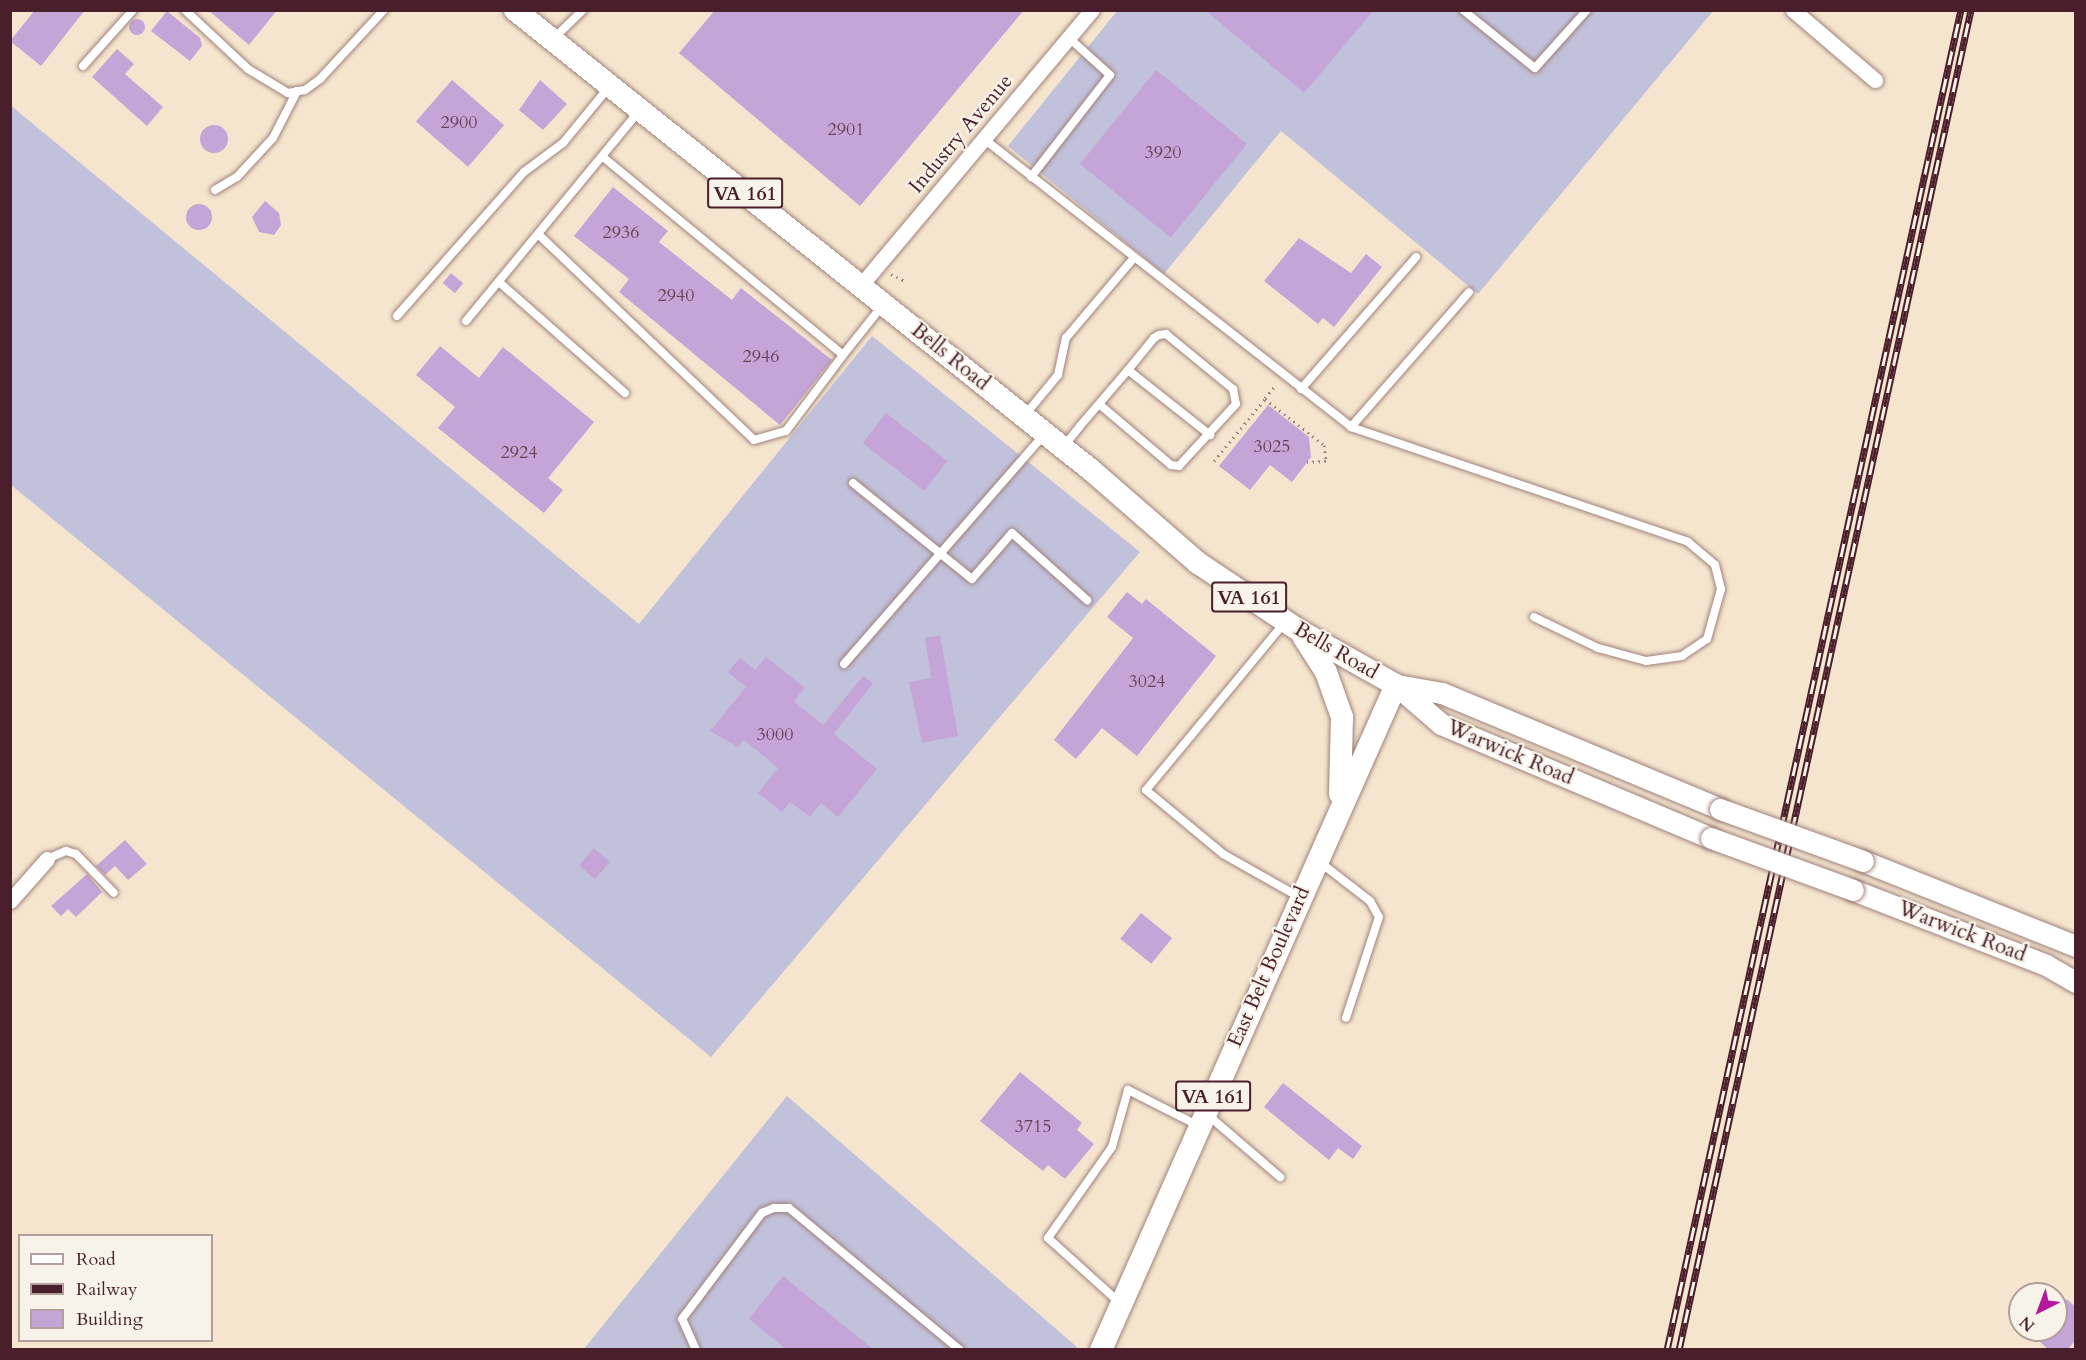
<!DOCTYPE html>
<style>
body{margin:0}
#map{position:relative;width:2086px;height:1360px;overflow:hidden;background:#f5e5ce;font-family:Cardo,serif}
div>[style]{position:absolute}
.industrial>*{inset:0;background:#c2c1dc}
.building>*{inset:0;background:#c5a5d7;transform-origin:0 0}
.round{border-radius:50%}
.path>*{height:3px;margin-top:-1.5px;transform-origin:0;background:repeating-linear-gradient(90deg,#a0827c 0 1.5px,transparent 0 6px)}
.roads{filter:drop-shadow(0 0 2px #a0827c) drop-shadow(0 0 2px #a0827c)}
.lane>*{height:8px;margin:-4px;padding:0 4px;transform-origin:4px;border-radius:4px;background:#fff}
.street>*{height:15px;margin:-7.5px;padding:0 7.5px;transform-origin:7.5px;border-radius:7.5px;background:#fff}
.secondary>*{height:21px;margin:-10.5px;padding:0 10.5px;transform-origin:10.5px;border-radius:10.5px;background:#fff}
.primary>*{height:22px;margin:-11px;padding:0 11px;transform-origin:11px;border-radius:11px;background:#fff}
.rail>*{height:7px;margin-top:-3.5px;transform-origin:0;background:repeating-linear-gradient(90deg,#f7f3e8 0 14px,#4a1f2b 0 28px);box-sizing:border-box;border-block:2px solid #4a1f2b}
.bridges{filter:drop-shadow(0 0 2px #a0827c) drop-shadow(0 0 2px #a0827c)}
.secondary-bridge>*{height:21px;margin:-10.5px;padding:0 10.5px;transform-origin:10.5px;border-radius:10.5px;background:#fff}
span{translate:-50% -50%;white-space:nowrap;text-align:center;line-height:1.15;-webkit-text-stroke:4.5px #f7f3e8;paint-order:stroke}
.number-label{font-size:18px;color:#694056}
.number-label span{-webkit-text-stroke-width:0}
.shield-label span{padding:2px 4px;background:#f7f3e8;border:2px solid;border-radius:4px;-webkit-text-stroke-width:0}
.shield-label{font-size:20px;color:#4a1f2b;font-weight:700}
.street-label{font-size:21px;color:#4a1f2b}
.frame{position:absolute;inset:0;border:12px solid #4a1f2b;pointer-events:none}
.legend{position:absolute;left:18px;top:1234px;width:195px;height:108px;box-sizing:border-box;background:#f7f3e8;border:2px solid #b29e9c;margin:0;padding:8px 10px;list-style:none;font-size:18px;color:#4a1f2b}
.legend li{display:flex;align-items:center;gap:12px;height:30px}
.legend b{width:30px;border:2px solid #b29e9c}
.north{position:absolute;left:2008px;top:1282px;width:60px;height:60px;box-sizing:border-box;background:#f7f3e8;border:2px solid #b29e9c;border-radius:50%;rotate:222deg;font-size:16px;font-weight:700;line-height:24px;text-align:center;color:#4a1f2b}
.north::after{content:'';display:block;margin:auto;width:21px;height:27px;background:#b5179e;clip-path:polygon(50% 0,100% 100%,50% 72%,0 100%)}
</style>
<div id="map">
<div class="industrial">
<div style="clip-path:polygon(1117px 11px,1713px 11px,1478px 294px,1281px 131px,1164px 274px,1008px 146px)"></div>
<div style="clip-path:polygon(10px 105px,639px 624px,872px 336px,1140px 552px,711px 1057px,11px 485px)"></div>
<div style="clip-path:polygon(787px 1096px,1077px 1347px,1076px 1350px,583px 1350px)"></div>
</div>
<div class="building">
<div style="clip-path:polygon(35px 10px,85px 10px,41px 66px,10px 41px)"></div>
<div style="clip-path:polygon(208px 10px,277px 10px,249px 45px)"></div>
<div style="clip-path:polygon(715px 10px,1024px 10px,860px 206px,679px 53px)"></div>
<div style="clip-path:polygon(1205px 10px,1374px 10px,1304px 93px)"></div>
<div style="clip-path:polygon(167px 11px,200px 38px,202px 46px,190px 61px,151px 31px)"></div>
<div class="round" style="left:129px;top:19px;width:16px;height:16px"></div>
<div style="clip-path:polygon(117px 49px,134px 64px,125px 74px,163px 107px,147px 126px,92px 77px)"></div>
<div style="left:1156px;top:70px;width:117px;height:121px;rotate:39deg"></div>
<div style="left:452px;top:80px;width:69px;height:55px;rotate:41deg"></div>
<div style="clip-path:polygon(540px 80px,567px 104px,543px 130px,519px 110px)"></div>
<div class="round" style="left:200px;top:125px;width:28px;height:28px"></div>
<div style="clip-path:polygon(613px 187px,668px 231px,659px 242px,732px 300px,741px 288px,832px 360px,780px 425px,619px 292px,629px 279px,574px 236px)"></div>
<div style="clip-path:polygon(265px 201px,279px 213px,281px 225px,274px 235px,259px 232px,252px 217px)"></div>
<div class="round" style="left:186px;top:204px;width:26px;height:26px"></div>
<div style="clip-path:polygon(1299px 238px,1351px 273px,1366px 254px,1382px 267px,1334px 327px,1323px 318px,1318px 324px,1264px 281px)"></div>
<div style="left:451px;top:273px;width:16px;height:13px;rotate:40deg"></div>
<div style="clip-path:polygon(440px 346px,479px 378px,503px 347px,594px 422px,548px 478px,563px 490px,544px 513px,438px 428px,455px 407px,416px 375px)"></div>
<div style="clip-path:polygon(1268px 405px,1309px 437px,1311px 457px,1292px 482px,1270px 465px,1250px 490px,1219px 466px)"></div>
<div style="left:886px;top:413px;width:78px;height:38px;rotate:38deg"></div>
<div style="clip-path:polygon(1127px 592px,1142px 604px,1146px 599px,1216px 656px,1137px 756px,1102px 728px,1076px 759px,1054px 740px,1133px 638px,1107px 617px)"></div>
<div style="clip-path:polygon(940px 635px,958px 736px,922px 743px,909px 682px,931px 678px,925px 638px)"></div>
<div style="clip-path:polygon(766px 657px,805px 688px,794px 701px,823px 725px,863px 676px,873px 683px,834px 734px,877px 769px,838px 817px,821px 803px,810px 817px,790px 802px,782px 812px,758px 793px,778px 768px,744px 740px,738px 747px,710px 731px,746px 687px,728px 672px,740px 658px,755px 670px)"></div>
<div style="clip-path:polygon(125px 840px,147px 864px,128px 880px,115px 866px,105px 875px,96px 866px)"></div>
<div style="left:594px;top:848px;width:21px;height:23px;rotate:41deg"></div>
<div style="clip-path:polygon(87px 874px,102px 892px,76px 917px,68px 909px,61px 916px,51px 906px)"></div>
<div style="left:1141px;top:913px;width:40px;height:33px;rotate:39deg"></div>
<div style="clip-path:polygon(1020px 1072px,1082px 1123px,1077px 1130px,1094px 1144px,1065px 1179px,1048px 1165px,1043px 1171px,980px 1121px)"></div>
<div style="clip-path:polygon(1283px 1083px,1362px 1146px,1353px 1159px,1338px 1148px,1329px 1160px,1264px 1107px)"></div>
<div style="clip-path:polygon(783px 1276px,874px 1350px,787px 1350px,749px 1319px)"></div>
<div style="clip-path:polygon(2066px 1299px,2076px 1307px,2076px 1340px,2067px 1350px,2049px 1350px,2040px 1342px,2056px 1330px,2056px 1311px)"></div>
</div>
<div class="path">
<div style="left:891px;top:274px;width:16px;rotate:27deg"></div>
<div style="left:1265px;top:398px;width:17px;rotate:-50deg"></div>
<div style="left:1214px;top:461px;width:80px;rotate:-50.6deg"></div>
<div style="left:1265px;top:399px;width:75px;rotate:37.9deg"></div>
<div style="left:1324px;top:445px;width:16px;rotate:83deg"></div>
<div style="left:1326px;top:461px;width:19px;rotate:177deg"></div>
</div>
<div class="roads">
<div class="lane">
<div style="left:185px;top:10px;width:86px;rotate:43.1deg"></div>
<div style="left:248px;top:69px;width:47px;rotate:31deg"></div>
<div style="left:288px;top:93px;width:17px;rotate:-10deg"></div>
<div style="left:305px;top:90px;width:19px;rotate:-36deg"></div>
<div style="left:320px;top:79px;width:94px;rotate:-47.2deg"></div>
<div style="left:1463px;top:10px;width:92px;rotate:38.9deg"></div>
<div style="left:1535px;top:68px;width:78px;rotate:-48.1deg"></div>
<div style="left:554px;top:38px;width:40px;rotate:-44deg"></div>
<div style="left:83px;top:66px;width:75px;rotate:-48.2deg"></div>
<div style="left:984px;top:139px;width:467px;rotate:38.1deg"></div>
<div style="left:1351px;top:427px;width:356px;rotate:18.8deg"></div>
<div style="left:1688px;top:542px;width:35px;rotate:40deg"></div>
<div style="left:1715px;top:565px;width:25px;rotate:76deg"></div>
<div style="left:1721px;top:589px;width:52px;rotate:105.6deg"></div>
<div style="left:1707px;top:639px;width:30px;rotate:146deg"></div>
<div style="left:1682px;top:656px;width:36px;rotate:172deg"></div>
<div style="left:1646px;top:661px;width:50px;rotate:-164.8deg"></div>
<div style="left:1598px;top:648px;width:71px;rotate:-154.2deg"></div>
<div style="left:603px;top:157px;width:311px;rotate:39.5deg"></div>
<div style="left:843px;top:355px;width:63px;rotate:-51.5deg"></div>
<div style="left:1031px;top:177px;width:129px;rotate:-52.2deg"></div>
<div style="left:1110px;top:75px;width:55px;rotate:-137.9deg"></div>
<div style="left:215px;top:190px;width:26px;rotate:-31deg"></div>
<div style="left:237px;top:177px;width:53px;rotate:-47.3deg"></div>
<div style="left:273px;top:138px;width:53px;rotate:-62.9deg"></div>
<div style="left:539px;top:235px;width:297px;rotate:43.6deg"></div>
<div style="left:754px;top:440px;width:33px;rotate:-16deg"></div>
<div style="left:786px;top:431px;width:95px;rotate:-53.1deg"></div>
<div style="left:499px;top:282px;width:168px;rotate:41.4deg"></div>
<div style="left:397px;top:316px;width:192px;rotate:-48.6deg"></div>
<div style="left:524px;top:172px;width:49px;rotate:-36.6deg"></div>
<div style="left:563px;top:143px;width:72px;rotate:-50.6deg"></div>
<div style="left:466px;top:321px;width:272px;rotate:-50.5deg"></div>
<div style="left:1128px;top:370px;width:105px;rotate:38.4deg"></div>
<div style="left:1301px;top:389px;width:175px;rotate:-48.9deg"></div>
<div style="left:1025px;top:415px;width:52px;rotate:-50.5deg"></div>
<div style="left:1058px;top:375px;width:38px;rotate:-78deg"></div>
<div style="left:1066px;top:338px;width:104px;rotate:-49.7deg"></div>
<div style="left:1351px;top:427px;width:179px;rotate:-48.8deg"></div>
<div style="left:1064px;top:446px;width:26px;rotate:-51deg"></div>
<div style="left:1080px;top:426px;width:74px;rotate:-49.4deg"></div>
<div style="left:1128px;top:370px;width:41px;rotate:-50.9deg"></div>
<div style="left:1154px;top:338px;width:6px;rotate:-31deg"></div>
<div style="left:1159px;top:335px;width:7px;rotate:-8deg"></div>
<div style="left:1166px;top:334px;width:87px;rotate:39.4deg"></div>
<div style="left:1233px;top:389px;width:15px;rotate:79deg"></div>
<div style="left:1236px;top:404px;width:84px;rotate:132.6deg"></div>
<div style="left:1179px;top:466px;width:8px;rotate:-173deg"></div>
<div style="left:1171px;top:465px;width:94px;rotate:-139.7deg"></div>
<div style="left:853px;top:483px;width:153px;rotate:38.9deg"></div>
<div style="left:972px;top:579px;width:61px;rotate:-49deg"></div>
<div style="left:1012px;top:533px;width:101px;rotate:41.8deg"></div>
<div style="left:1285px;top:622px;width:218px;rotate:129.6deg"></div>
<div style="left:1146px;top:790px;width:100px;rotate:39.7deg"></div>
<div style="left:1223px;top:854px;width:87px;rotate:29.5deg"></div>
<div style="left:844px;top:664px;width:304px;rotate:-48.9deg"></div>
<div style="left:47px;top:859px;width:21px;rotate:-23deg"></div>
<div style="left:66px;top:851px;width:10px;rotate:17deg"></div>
<div style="left:76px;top:854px;width:54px;rotate:45.7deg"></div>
<div style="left:1321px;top:863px;width:62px;rotate:37.8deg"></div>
<div style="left:1370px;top:901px;width:18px;rotate:61deg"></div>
<div style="left:1379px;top:917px;width:106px;rotate:108.1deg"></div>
<div style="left:1209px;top:1116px;width:94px;rotate:40.7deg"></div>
<div style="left:1120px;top:1303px;width:97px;rotate:-137.9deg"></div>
<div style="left:1048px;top:1238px;width:111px;rotate:-54.9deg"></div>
<div style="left:1112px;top:1147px;width:59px;rotate:-74.3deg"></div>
<div style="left:1128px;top:1090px;width:80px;rotate:26.9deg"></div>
<div style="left:696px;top:1350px;width:34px;rotate:-114deg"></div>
<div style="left:682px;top:1319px;width:133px;rotate:-53deg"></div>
<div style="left:762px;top:1213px;width:13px;rotate:-23deg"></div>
<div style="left:774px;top:1208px;width:15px"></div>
<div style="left:789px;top:1208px;width:222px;rotate:39.7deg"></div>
</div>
<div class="street">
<div style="left:1793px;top:10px;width:108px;rotate:40.5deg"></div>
<div style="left:861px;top:285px;width:359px;rotate:-50deg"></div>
<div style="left:10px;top:901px;width:56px;rotate:-48.6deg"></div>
</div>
<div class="secondary">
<div style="left:1396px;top:685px;width:60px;rotate:40.9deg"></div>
<div style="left:1441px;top:724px;width:293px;rotate:22.9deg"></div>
<div style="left:1397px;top:685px;width:46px;rotate:10.1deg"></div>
<div style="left:1442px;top:693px;width:301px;rotate:22.6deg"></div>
<div style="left:1863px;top:861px;width:229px;rotate:21.8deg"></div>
<div style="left:1853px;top:890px;width:207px;rotate:21.2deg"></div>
<div style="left:2046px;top:965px;width:34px;rotate:30deg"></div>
</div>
<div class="primary">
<div style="left:515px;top:10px;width:737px;rotate:38.61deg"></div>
<div style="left:1091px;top:470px;width:142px;rotate:41deg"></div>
<div style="left:1198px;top:563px;width:123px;rotate:33.7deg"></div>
<div style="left:1300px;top:631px;width:110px;rotate:29.4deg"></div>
<div style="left:1396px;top:685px;width:727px;rotate:113.92deg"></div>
<div style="left:1303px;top:636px;width:43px;rotate:57.4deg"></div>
<div style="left:1326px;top:672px;width:48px;rotate:70.4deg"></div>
<div style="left:1342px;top:717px;width:77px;rotate:91.5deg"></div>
</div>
</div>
<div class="rail">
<div style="left:1667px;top:1350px;width:1372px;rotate:-77.63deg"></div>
<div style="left:1679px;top:1350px;width:1371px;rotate:-77.71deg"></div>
</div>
<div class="bridges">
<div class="secondary-bridge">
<div style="left:1720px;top:809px;width:152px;rotate:20deg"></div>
<div style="left:1711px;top:838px;width:151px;rotate:20.1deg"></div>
</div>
</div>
<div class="number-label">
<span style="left:459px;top:123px">2900</span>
<span style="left:846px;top:130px">2901</span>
<span style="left:1163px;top:153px">3920</span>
<span style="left:621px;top:233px">2936</span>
<span style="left:676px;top:296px">2940</span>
<span style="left:761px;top:357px">2946</span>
<span style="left:1272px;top:447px">3025</span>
<span style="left:519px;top:453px">2924</span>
<span style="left:1147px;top:682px">3024</span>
<span style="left:775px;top:735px">3000</span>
<span style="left:1033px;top:1127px">3715</span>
</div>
<div class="shield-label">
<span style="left:745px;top:193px">VA 161</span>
<span style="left:1249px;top:597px">VA 161</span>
<span style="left:1213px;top:1096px">VA 161</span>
</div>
<div class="street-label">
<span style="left:961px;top:134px;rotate:-50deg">Industry Avenue</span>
<span style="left:950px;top:357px;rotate:39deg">Bells Road</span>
<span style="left:1336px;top:651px;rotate:30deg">Bells Road</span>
<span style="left:1510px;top:753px;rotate:23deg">Warwick Road</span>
<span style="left:1962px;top:932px;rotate:21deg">Warwick Road</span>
<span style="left:1269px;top:967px;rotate:-66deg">East Belt Boulevard</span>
</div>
<div class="frame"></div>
<ul class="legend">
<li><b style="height:8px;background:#fff"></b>Road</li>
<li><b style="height:8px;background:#4a1f2b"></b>Railway</li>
<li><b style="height:16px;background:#c5a5d7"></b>Building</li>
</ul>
<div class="north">N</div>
</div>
